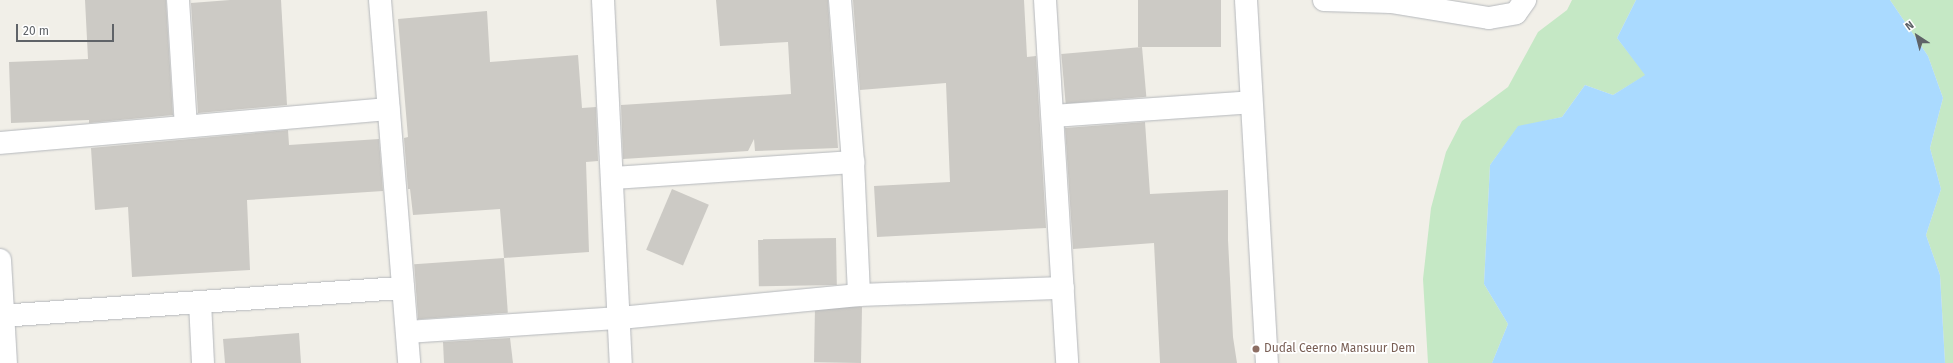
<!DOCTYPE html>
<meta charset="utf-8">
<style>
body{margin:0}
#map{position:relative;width:1953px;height:363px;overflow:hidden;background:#f1efe8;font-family:"Fira Sans",sans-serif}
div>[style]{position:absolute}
.green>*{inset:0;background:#c5e8c5}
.water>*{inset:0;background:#aadaff}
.building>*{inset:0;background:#cccac5;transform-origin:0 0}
.roads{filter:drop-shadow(0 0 1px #b5b8bc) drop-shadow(0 0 1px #b5b8bc)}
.minor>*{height:22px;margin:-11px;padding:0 11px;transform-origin:11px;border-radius:11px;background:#fff}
.dots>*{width:11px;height:11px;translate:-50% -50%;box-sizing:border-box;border:2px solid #fff;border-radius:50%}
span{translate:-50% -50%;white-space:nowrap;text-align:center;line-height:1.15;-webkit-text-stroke:3.5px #fff;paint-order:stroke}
.education-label{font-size:12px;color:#785e54}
.left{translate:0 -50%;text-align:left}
.north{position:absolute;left:1897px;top:16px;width:40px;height:40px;-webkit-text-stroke:3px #fff;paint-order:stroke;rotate:324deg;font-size:11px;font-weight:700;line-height:16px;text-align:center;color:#5f6368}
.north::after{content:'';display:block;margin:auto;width:14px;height:18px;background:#5f6368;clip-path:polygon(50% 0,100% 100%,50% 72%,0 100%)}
.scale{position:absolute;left:16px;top:24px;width:98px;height:18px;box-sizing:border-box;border:2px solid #5f6368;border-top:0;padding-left:5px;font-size:12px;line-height:14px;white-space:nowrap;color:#5f6368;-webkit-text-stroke:3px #fff;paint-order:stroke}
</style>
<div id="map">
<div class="green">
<div style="clip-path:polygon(1572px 0,1636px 0,1617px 38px,1646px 75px,1613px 95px,1585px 85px,1562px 117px,1518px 127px,1490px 165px,1484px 284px,1508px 324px,1492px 363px,1428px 363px,1423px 279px,1431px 208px,1446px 152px,1462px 121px,1508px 87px,1538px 32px,1567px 10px)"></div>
<div style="clip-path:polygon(1890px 0,1953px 0,1953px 363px,1945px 363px,1940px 275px,1926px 235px,1941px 189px,1930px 148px,1943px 98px,1928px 56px)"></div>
</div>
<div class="water">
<div style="clip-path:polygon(1636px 0,1890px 0,1928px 56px,1943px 98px,1930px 148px,1941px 189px,1926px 235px,1940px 275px,1945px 363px,1492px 363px,1508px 324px,1484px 284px,1490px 165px,1518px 126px,1562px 117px,1585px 85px,1613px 95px,1645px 75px,1617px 38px)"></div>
</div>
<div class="building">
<div style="clip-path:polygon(85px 0,166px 0,173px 115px,89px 123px,89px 120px,11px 123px,9px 62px,88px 59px)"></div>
<div style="clip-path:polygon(230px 0,281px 0,287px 105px,198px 113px,191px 3px)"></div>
<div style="clip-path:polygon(716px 0,828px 0,838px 148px,755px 151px,754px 139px,748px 151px,623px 159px,621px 105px,791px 94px,788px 42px,720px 46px)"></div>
<div style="clip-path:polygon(853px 0,1024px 0,1027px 57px,1036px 56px,1046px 228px,877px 237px,874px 186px,950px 182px,946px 83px,860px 90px)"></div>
<div style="left:1138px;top:0;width:83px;height:47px"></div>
<div style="clip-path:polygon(487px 11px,490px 62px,578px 55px,582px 108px,596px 107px,598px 161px,586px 162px,589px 252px,504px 258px,500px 209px,413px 215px,410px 189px,408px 189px,404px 138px,408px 137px,398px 19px)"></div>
<div style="left:1142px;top:47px;width:50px;height:81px;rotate:85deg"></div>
<div style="clip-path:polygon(1145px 122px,1150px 194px,1228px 190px,1228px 240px,1233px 337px,1237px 363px,1160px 363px,1154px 243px,1073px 249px,1065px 128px)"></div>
<div style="clip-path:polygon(288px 130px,289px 145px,379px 139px,383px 191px,247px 200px,250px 270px,132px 277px,128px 207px,95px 210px,91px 148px)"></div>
<div style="left:672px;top:189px;width:40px;height:66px;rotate:23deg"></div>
<div style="left:836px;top:238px;width:47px;height:78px;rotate:89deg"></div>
<div style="left:504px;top:258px;width:55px;height:90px;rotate:86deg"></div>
<div style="left:862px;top:307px;width:56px;height:47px;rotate:91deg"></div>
<div style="clip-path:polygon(299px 333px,301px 363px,225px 363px,223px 339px)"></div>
<div style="clip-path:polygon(510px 338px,513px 363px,444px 363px,443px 342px)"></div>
</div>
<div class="roads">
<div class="minor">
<div style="left:178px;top:0;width:126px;rotate:86.4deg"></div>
<div style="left:380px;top:0;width:364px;rotate:85.4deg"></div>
<div style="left:603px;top:0;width:363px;rotate:87.2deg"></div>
<div style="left:840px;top:0;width:163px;rotate:85.4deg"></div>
<div style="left:853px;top:162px;width:133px;rotate:87.4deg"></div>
<div style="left:1045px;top:0;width:364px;rotate:86.5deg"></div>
<div style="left:1246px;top:0;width:364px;rotate:86.7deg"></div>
<div style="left:1324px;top:0;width:67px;rotate:1.7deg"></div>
<div style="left:1391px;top:2px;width:99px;rotate:9.3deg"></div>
<div style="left:1489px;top:18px;width:27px;rotate:-10deg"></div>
<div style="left:1516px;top:13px;width:16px;rotate:-55deg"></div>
<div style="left:1053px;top:116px;width:198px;rotate:-4deg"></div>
<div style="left:0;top:143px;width:390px;rotate:-5deg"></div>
<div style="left:613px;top:178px;width:241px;rotate:-3.8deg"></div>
<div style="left:0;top:260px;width:103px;rotate:86.7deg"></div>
<div style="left:200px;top:302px;width:61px;rotate:87.2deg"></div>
<div style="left:0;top:316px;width:404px;rotate:-4deg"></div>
<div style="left:407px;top:332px;width:213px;rotate:-3.8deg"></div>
<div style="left:620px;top:318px;width:240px;rotate:-5.5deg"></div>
<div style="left:859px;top:295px;width:204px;rotate:-2deg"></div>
</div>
</div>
<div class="dots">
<div style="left:1256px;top:349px;background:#8d6e63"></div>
</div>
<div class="education-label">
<span class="left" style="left:1264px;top:349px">Duɗal Ceerno Mansuur Dem</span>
</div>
<div class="north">N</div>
<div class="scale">20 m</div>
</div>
